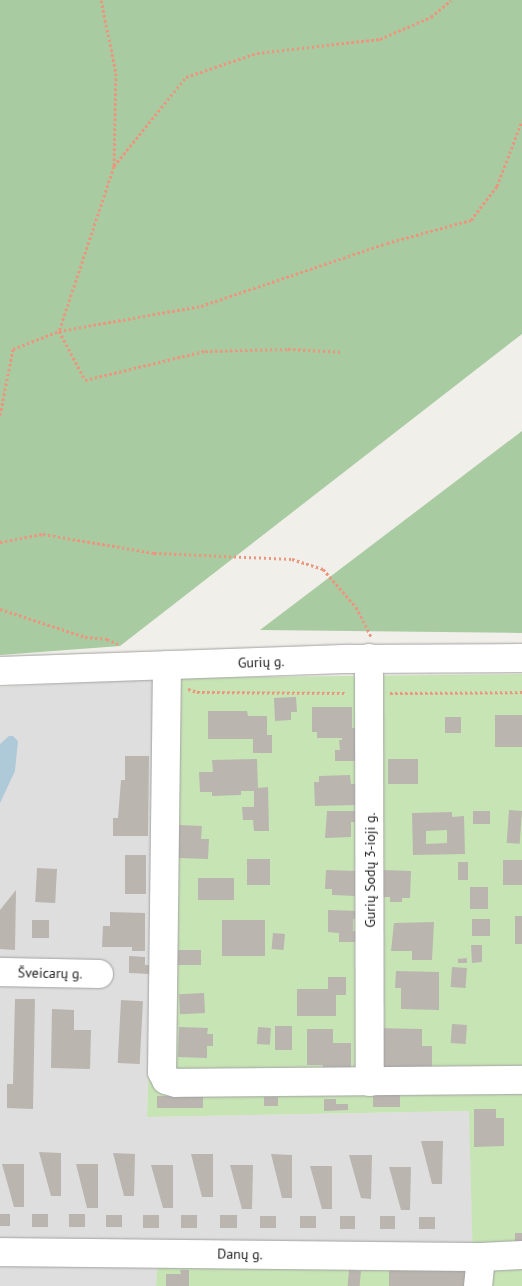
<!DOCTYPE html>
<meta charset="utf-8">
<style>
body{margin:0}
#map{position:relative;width:522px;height:1286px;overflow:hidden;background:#f0efe9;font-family:"PT Sans",sans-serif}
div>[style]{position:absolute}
.residential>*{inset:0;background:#dfdede}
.grass>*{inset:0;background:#c7e4b5}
.forest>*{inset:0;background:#a9cba2}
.water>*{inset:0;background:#aecad9}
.building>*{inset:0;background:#bab5af;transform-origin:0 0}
.path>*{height:3px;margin-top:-1.5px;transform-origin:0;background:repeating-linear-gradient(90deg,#ec967e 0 2.5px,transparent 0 5px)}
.roads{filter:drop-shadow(0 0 1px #a2a2a2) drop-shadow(0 0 1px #a2a2a2)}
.minor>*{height:28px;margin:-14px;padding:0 14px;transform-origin:14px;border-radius:14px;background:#fff}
span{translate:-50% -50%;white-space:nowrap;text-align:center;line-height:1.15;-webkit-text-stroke:4px #fff;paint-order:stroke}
.street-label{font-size:14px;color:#212121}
</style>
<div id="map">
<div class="residential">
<div style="clip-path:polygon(161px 678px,147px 1117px,470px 1111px,473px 1268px,157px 1268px,156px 1286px,0 1286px,0 687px)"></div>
</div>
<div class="grass">
<div style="clip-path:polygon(522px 674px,522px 1286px,156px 1286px,157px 1268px,473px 1268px,469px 1111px,147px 1117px,161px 678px)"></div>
</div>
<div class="forest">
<div style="clip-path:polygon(0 0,522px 0,522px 334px,120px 646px,0 655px)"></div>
<div style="clip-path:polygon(522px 431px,522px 633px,260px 630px)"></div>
</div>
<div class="water">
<div style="clip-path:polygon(9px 736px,13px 736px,18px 741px,15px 771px,0 803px,0 744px)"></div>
</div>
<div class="building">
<div style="clip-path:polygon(296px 697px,297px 712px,291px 712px,291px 720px,275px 721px,274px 698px)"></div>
<div style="clip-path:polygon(312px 707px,352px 707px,352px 728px,360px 727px,359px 761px,335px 761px,335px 750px,340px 750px,339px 740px,342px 740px,342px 738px,317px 738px,317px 732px,312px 732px)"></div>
<div style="clip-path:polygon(208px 711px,247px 711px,248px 716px,267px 716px,267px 735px,272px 735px,272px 753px,253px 753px,253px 739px,208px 739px)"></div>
<div style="left:495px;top:715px;width:27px;height:32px"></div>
<div style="left:445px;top:717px;width:16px;height:16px"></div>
<div style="clip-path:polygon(125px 756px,149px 756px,148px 836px,113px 836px,113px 818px,118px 818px,121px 780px,125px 780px)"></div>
<div style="clip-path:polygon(257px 759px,258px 788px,268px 787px,269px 831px,254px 831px,253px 820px,243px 820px,242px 807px,254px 807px,254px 791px,241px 791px,241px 795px,212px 796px,212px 792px,200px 792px,199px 772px,213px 772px,212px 760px)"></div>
<div style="left:388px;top:759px;width:30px;height:25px"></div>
<div style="clip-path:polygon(350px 775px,351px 784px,357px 784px,357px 805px,315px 806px,314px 782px,319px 782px,319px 776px)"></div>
<div style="left:509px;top:810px;width:13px;height:33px;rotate:4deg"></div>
<div style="clip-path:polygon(327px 811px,356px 811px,356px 822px,351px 822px,351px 837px,325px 838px)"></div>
<div style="left:473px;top:811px;width:17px;height:13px"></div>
<div style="clip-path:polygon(evenodd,452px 812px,452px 817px,464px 816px,465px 854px,413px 855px,412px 813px,452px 812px,447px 830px,447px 843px,426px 844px,426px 831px,447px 830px)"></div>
<div style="clip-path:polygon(179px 825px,202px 826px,201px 839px,209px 839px,208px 859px,178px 858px)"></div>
<div style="left:125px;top:855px;width:21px;height:39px"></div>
<div style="left:247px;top:859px;width:23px;height:26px"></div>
<div style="left:503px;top:860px;width:19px;height:25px"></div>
<div style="left:458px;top:862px;width:10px;height:18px"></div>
<div style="left:37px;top:868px;width:20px;height:34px;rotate:3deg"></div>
<div style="clip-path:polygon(326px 870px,358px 871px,356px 896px,332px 895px,332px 889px,325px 889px)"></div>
<div style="clip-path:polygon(383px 870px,411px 871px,410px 898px,402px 898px,402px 902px,390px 902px,390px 897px,382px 897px)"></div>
<div style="left:198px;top:878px;width:36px;height:22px"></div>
<div style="left:470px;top:887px;width:18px;height:22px"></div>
<div style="clip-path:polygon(16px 890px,15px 950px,0 949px,0 910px)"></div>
<div style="clip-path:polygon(328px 910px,359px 911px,359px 919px,353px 919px,353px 931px,360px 931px,360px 942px,339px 942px,339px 933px,328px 932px)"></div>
<div style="clip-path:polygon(110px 912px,145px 913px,145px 951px,132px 951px,132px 947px,102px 947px,103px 926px,110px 926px)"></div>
<div style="left:515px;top:916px;width:7px;height:28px"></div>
<div style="left:472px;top:919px;width:18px;height:17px"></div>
<div style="left:32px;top:920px;width:17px;height:18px"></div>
<div style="left:222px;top:920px;width:43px;height:36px"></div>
<div style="clip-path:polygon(434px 922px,432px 960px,412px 960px,412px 951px,391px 951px,394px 923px)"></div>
<div style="left:273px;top:933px;width:12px;height:16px;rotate:5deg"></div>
<div style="clip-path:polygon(471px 945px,482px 945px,482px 962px,472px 963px)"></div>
<div style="left:177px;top:950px;width:24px;height:15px"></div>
<div style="clip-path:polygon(129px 956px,145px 957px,145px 965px,150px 965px,150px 974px,129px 973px)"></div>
<div style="clip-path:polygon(467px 958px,467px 963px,458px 963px,458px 959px)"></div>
<div style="left:452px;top:967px;width:15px;height:20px;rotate:4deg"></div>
<div style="clip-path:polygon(396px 971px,439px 972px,439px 1010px,401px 1009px,401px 988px,395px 988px)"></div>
<div style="clip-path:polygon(328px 977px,346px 977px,346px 995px,336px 995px,336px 1016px,297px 1016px,297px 989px,328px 989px)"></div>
<div style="left:204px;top:993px;width:20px;height:25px;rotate:87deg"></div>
<div style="clip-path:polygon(15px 999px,35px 999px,33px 1109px,7px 1108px,7px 1084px,13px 1084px)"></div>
<div style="left:121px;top:1000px;width:22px;height:63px;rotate:3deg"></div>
<div style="clip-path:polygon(52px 1009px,74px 1010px,74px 1030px,91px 1030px,90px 1069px,51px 1068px)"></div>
<div style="left:452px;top:1024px;width:15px;height:19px;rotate:4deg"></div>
<div style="left:275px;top:1026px;width:17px;height:24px"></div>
<div style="clip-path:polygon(179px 1027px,208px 1028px,207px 1034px,213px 1034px,213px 1046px,207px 1046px,207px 1058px,178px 1057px)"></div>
<div style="left:258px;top:1027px;width:13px;height:17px;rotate:4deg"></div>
<div style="clip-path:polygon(377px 1028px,422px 1029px,422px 1046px,432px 1046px,432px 1069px,386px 1068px,381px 1065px)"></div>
<div style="clip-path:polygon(307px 1029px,333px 1029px,333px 1043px,351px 1043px,351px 1071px,323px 1070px,323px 1065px,307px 1065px)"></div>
<div style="left:373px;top:1091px;width:27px;height:16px"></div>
<div style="left:157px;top:1096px;width:46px;height:12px"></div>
<div style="left:264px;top:1097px;width:14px;height:9px"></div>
<div style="clip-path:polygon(324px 1099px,336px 1099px,336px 1104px,348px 1104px,348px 1110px,324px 1111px)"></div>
<div style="clip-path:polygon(474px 1109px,496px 1109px,496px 1118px,504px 1118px,504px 1146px,474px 1147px)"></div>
<div style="clip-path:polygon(421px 1141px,443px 1141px,442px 1184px,432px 1184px)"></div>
<div style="clip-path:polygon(39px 1152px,61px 1153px,61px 1196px,51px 1196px)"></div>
<div style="clip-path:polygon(113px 1153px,135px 1154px,134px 1196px,124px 1196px)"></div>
<div style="clip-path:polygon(191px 1154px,213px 1154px,213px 1197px,202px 1197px)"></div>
<div style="clip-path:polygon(271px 1154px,292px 1155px,292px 1198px,282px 1198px)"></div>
<div style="clip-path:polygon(349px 1155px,372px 1155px,371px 1199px,361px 1198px)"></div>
<div style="clip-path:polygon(2px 1164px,24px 1164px,24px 1207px,14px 1207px)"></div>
<div style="clip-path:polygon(76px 1164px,98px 1164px,98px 1208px,87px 1208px)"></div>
<div style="clip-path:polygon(151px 1165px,173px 1165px,173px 1208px,163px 1208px)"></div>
<div style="clip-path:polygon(230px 1165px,253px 1165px,252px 1209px,242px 1209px)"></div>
<div style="clip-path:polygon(310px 1166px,332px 1166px,332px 1209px,322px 1209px)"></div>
<div style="clip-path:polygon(389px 1167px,411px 1167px,410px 1210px,401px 1210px)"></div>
<div style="left:0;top:1214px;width:10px;height:12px"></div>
<div style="left:32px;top:1214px;width:16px;height:13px"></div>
<div style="left:69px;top:1214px;width:16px;height:13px"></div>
<div style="left:106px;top:1215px;width:16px;height:12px"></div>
<div style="left:143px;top:1215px;width:16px;height:13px"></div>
<div style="left:181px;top:1215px;width:16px;height:13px"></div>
<div style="left:220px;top:1215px;width:17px;height:13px"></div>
<div style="left:260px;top:1216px;width:16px;height:12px"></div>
<div style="left:300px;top:1216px;width:16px;height:12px"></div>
<div style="left:355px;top:1216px;width:13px;height:15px;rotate:90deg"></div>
<div style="left:380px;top:1216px;width:15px;height:13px"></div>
<div style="left:419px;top:1217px;width:16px;height:12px"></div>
<div style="left:515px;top:1233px;width:7px;height:12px"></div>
<div style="left:468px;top:1269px;width:17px;height:79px;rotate:90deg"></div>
<div style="clip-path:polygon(180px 1270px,189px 1270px,189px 1286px,166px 1286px,166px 1274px,181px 1274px)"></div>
<div style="left:349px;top:1270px;width:12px;height:16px;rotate:5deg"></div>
</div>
<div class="path">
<div style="left:101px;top:0;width:75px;rotate:78.4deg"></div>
<div style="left:116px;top:73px;width:93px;rotate:91.2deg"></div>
<div style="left:114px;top:166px;width:174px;rotate:108.4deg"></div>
<div style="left:59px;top:331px;width:55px;rotate:62deg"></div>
<div style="left:85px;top:380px;width:123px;rotate:-13.6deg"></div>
<div style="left:205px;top:351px;width:83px;rotate:-1.4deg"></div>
<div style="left:288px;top:349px;width:54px;rotate:3.2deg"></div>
<div style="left:114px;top:166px;width:114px;rotate:-51deg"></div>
<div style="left:186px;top:77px;width:75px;rotate:-18.7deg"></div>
<div style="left:257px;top:53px;width:124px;rotate:-6.5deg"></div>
<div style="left:380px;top:39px;width:56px;rotate:-23.3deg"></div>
<div style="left:431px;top:17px;width:26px;rotate:-40deg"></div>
<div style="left:0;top:415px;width:67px;rotate:-78.9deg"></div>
<div style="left:13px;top:349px;width:49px;rotate:-21.4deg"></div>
<div style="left:59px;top:331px;width:144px;rotate:-10deg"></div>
<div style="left:201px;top:306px;width:196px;rotate:-18.7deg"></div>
<div style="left:387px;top:243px;width:87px;rotate:-15.3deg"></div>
<div style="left:471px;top:220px;width:43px;rotate:-52.6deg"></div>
<div style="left:497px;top:186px;width:70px;rotate:-69deg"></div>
<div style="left:0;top:542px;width:44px;rotate:-10.5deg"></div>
<div style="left:43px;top:534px;width:113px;rotate:9.7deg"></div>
<div style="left:154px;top:553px;width:138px;rotate:2.5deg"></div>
<div style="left:292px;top:559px;width:33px;rotate:18deg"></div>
<div style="left:323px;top:569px;width:50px;rotate:49deg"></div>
<div style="left:356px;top:607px;width:33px;rotate:63deg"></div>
<div style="left:0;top:609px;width:89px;rotate:18.2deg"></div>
<div style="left:85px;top:637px;width:22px;rotate:5deg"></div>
<div style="left:107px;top:639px;width:12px;rotate:24deg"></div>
<div style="left:188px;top:689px;width:9px;rotate:18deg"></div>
<div style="left:197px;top:692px;width:149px;rotate:0.4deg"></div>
<div style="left:390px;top:693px;width:132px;rotate:-0.4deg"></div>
</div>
<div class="roads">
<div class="minor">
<div style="left:369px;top:658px;width:424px;rotate:89.9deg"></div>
<div style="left:167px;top:665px;width:407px;rotate:90.7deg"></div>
<div style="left:162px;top:1072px;width:9px;rotate:63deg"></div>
<div style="left:166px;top:1080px;width:10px;rotate:17deg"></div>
<div style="left:176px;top:1083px;width:346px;rotate:-0.5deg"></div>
<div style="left:0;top:671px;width:351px;rotate:-2deg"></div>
<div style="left:351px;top:659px;width:171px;rotate:-0.3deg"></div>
<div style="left:0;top:972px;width:99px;rotate:1.2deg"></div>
<div style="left:0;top:1252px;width:481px;rotate:0.6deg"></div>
<div style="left:478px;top:1286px;width:29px;rotate:-84deg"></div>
<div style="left:481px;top:1257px;width:41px;rotate:-2.8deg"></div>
</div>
</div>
<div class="street-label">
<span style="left:261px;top:662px;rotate:-2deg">Gurių g.</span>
<span style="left:370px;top:870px;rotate:-90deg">Gurių Sodų 3-ioji g.</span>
<span style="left:50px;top:973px;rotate:1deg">Šveicarų g.</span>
<span style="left:240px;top:1254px;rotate:1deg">Danų g.</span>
</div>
</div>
